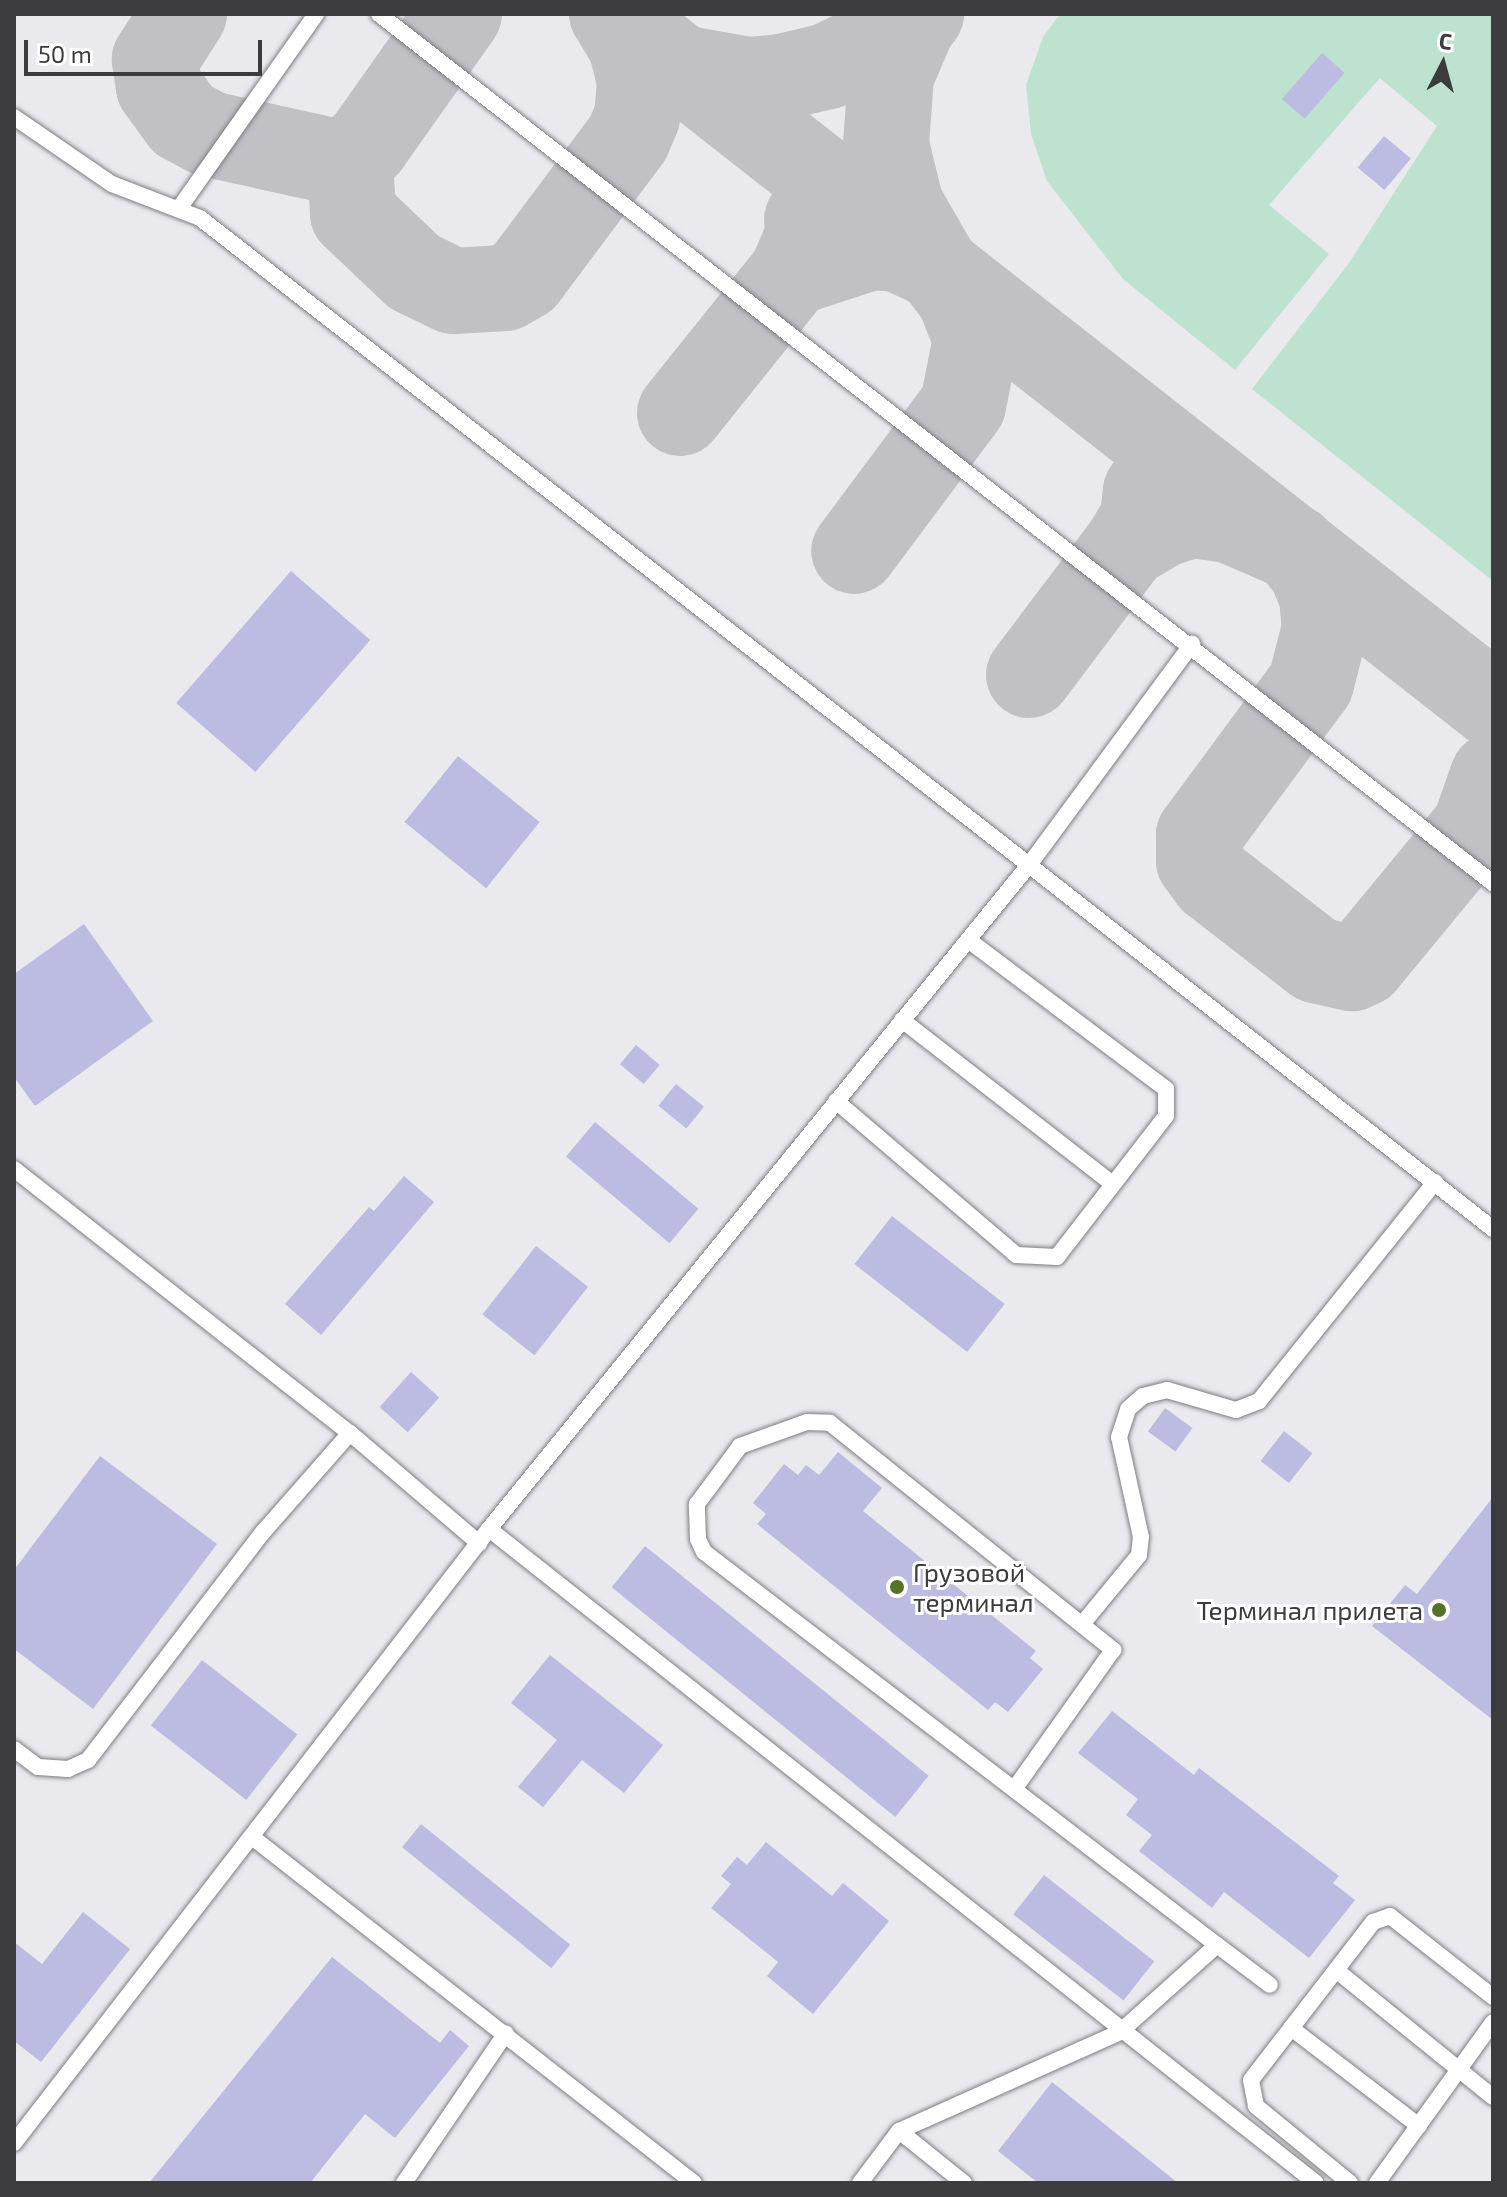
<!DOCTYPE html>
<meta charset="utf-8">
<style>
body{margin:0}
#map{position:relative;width:1507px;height:2197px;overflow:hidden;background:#e9e9ee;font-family:"Exo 2",sans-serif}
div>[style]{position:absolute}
.green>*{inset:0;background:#bde2d0}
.taxiway>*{height:86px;margin:-43px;padding:0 43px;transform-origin:43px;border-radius:43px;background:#c0c0c5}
.building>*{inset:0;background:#bcbce2;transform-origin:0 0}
.roads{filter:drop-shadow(0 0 2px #7d7d82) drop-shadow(0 0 2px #7d7d82)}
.service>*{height:16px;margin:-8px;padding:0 8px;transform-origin:8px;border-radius:8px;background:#fff}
.dots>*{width:22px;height:22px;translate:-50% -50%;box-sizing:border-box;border:4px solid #fff;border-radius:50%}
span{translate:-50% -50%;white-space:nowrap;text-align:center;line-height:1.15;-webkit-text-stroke:6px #fff;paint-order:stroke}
.poi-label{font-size:26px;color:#3c3c3e}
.left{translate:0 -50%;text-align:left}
.right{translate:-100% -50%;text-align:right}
.frame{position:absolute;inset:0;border:16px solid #3c3c3e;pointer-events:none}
.north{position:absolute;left:1403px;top:24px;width:80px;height:80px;-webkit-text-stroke:6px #fff;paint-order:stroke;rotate:6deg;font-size:22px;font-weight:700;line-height:32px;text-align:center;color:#3c3c3e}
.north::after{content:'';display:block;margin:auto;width:28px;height:36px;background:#3c3c3e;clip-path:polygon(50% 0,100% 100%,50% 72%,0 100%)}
.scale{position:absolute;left:24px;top:40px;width:238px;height:36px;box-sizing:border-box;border:4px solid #3c3c3e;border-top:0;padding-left:10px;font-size:24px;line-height:28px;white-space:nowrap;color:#3c3c3e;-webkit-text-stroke:6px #fff;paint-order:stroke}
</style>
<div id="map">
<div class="green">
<div style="clip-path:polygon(1060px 14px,1493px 14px,1493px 581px,1252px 389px,1349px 263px,1437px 126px,1380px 78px,1269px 205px,1329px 254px,1235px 370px,1123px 279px,1047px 181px,1031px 134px,1026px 85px,1043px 37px)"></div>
</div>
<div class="taxiway">
<div style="left:184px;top:14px;width:54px;rotate:122.8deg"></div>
<div style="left:155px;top:59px;width:28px;rotate:82deg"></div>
<div style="left:159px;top:87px;width:41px;rotate:54deg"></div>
<div style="left:183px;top:120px;width:30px;rotate:28deg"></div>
<div style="left:209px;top:134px;width:126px;rotate:12.4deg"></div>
<div style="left:332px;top:161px;width:18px;rotate:-9deg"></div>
<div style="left:350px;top:158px;width:22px;rotate:-39deg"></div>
<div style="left:367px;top:144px;width:159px;rotate:-54.7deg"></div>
<div style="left:612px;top:14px;width:1120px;rotate:38.11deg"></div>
<div style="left:913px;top:24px;width:56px;rotate:113.3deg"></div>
<div style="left:891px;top:75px;width:70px;rotate:94.1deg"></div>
<div style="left:886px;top:145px;width:63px;rotate:76.2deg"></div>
<div style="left:901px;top:206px;width:64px;rotate:59.8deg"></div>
<div style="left:681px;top:68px;width:69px;rotate:10deg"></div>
<div style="left:749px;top:80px;width:32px;rotate:-5deg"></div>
<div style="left:781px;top:77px;width:48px;rotate:-13.2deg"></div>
<div style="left:828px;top:66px;width:95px;rotate:-26.3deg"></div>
<div style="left:913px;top:24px;width:13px;rotate:-51deg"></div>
<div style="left:350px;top:158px;width:56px;rotate:86.9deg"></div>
<div style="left:353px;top:214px;width:84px;rotate:43.6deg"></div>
<div style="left:414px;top:272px;width:43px;rotate:26deg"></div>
<div style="left:453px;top:291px;width:52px;rotate:-3.3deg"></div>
<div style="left:505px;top:288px;width:22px;rotate:-30deg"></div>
<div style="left:524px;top:277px;width:174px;rotate:-53.2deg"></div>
<div style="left:628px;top:138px;width:23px;rotate:-67deg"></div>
<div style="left:637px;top:117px;width:36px;rotate:-85deg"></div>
<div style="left:640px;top:81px;width:37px;rotate:-104deg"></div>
<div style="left:631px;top:45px;width:35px;rotate:-121deg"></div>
<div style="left:792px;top:273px;width:83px;rotate:-18.2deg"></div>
<div style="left:871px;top:247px;width:27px;rotate:4deg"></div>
<div style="left:898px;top:249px;width:43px;rotate:24.8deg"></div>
<div style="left:937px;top:267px;width:39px;rotate:53deg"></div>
<div style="left:960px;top:298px;width:44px;rotate:68.7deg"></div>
<div style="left:976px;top:339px;width:67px;rotate:101.1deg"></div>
<div style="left:963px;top:405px;width:182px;rotate:126.7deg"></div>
<div style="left:680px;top:413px;width:179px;rotate:-51.3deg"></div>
<div style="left:792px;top:273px;width:40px;rotate:-66.6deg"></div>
<div style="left:808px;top:236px;width:17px;rotate:-93deg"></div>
<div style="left:1127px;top:545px;width:42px;rotate:-30.3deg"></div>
<div style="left:1163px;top:524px;width:31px;rotate:-17deg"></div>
<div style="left:1193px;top:515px;width:37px;rotate:8deg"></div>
<div style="left:1230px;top:520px;width:70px;rotate:23.6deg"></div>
<div style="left:1294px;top:548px;width:28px;rotate:52deg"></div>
<div style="left:1311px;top:570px;width:28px;rotate:67deg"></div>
<div style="left:1322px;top:596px;width:32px;rotate:85deg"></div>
<div style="left:1325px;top:628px;width:57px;rotate:104.3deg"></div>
<div style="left:1311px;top:683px;width:189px;rotate:126.4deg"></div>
<div style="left:1199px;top:835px;width:26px;rotate:90deg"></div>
<div style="left:1199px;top:861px;width:24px;rotate:54deg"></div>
<div style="left:1213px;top:880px;width:130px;rotate:37.8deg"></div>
<div style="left:1316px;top:960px;width:37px;rotate:13deg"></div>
<div style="left:1352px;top:968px;width:12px;rotate:-24deg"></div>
<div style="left:1363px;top:963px;width:176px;rotate:-50.5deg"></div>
<div style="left:1475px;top:827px;width:54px;rotate:-70.6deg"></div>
<div style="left:1029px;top:675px;width:163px;rotate:-53deg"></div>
<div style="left:1127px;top:545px;width:31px;rotate:-59deg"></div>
<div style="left:1143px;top:518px;width:27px;rotate:-84deg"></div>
</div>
<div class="building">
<div style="left:1322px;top:53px;width:30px;height:61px;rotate:41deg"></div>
<div style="left:1384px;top:136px;width:35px;height:41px;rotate:40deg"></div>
<div style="left:291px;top:571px;width:105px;height:175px;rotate:41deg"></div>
<div style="left:458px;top:756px;width:105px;height:85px;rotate:39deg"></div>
<div style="clip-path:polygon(84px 924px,153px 1021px,35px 1106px,14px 1077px,14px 974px)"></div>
<div style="left:636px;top:1045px;width:31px;height:25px;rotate:40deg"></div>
<div style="left:676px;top:1084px;width:36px;height:28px;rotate:39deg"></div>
<div style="left:595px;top:1122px;width:135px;height:45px;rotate:40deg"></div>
<div style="clip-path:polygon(404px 1176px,434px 1202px,321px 1335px,285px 1304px,369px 1207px,374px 1211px)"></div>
<div style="left:892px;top:1216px;width:143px;height:61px;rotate:38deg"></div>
<div style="left:536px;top:1246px;width:66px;height:87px;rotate:38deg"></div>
<div style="left:411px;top:1372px;width:38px;height:47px;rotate:42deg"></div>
<div style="left:1165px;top:1408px;width:34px;height:29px;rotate:36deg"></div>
<div style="left:1284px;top:1431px;width:36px;height:38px;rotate:38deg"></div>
<div style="clip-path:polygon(838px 1452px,882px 1488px,863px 1511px,1036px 1651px,1030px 1658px,1043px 1669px,1008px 1712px,995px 1702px,988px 1710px,757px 1524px,766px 1514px,753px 1503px,784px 1464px,798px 1475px,806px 1465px,819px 1475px)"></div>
<div style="clip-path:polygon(100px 1456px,217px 1544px,93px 1709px,14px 1649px,14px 1570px)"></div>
<div style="clip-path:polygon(1493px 1497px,1493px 1720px,1372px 1626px,1405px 1585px,1417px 1594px)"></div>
<div style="left:645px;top:1546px;width:365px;height:53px;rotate:39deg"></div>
<div style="clip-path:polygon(550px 1655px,663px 1745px,624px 1793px,582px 1760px,543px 1807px,518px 1787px,557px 1740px,511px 1703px)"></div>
<div style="left:202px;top:1660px;width:121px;height:83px;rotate:38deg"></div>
<div style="clip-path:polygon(1112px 1711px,1194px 1775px,1199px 1768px,1339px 1876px,1333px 1883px,1355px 1900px,1309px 1958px,1224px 1892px,1212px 1908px,1139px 1851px,1152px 1835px,1126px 1815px,1138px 1799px,1078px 1753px)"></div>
<div style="left:421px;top:1824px;width:192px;height:30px;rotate:39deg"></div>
<div style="clip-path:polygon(766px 1842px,832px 1896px,843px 1883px,889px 1921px,813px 2014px,767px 1976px,778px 1962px,711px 1908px,731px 1884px,721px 1876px,737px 1857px,747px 1865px)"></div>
<div style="left:1044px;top:1875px;width:140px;height:50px;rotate:38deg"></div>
<div style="clip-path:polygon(83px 1912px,130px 1949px,41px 2062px,14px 2041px,14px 1942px,42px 1964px)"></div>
<div style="clip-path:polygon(332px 1957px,440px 2043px,450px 2030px,469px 2046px,395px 2138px,365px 2114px,310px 2183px,149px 2183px)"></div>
<div style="clip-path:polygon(1052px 2082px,1178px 2183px,1038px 2183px,998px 2151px)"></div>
</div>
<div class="roads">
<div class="service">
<div style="left:379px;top:14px;width:1413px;rotate:37.96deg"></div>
<div style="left:14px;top:117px;width:119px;rotate:34.4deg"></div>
<div style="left:112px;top:184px;width:94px;rotate:21.1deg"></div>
<div style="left:200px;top:218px;width:1052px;rotate:37.97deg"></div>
<div style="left:1029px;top:865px;width:275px;rotate:-53.6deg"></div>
<div style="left:180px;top:207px;width:236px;rotate:-54.8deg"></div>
<div style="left:902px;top:1020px;width:267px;rotate:37.9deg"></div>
<div style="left:836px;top:1101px;width:237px;rotate:40.5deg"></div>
<div style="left:1016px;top:1255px;width:41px;rotate:2.8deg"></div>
<div style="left:1057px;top:1257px;width:178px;rotate:-52.3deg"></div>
<div style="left:1166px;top:1116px;width:27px;rotate:-90deg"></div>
<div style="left:1166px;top:1089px;width:248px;rotate:-143deg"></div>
<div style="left:14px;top:1169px;width:427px;rotate:38.2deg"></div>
<div style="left:350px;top:1433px;width:170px;rotate:40.5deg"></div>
<div style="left:489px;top:1529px;width:856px;rotate:-50.88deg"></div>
<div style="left:1029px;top:865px;width:590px;rotate:38.11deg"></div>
<div style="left:1083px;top:1623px;width:88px;rotate:-50.5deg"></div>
<div style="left:1139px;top:1555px;width:18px;rotate:-84deg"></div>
<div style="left:1141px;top:1537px;width:102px;rotate:-102.4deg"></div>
<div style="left:1119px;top:1437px;width:29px;rotate:-72deg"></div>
<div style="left:1128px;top:1409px;width:20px;rotate:-41deg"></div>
<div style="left:1143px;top:1396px;width:25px;rotate:-14deg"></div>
<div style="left:1167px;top:1390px;width:72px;rotate:16.2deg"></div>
<div style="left:1236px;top:1410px;width:25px;rotate:-21deg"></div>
<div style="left:1259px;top:1401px;width:281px;rotate:-51.2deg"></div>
<div style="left:14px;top:1749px;width:30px;rotate:37deg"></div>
<div style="left:38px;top:1767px;width:30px;rotate:4deg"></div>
<div style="left:68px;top:1769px;width:22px;rotate:-24deg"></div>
<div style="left:88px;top:1760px;width:289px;rotate:-52.5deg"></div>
<div style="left:264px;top:1531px;width:130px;rotate:-48.7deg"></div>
<div style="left:252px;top:1837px;width:561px;rotate:38.05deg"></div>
<div style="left:1217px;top:1945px;width:66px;rotate:37deg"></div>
<div style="left:1336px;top:1970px;width:202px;rotate:39deg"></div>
<div style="left:1291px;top:2028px;width:161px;rotate:37.4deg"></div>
<div style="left:14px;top:2143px;width:776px;rotate:-52.27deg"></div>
<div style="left:489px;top:1529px;width:1054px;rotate:38.34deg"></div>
<div style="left:404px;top:2183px;width:181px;rotate:-55.8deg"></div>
<div style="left:860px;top:2183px;width:65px;rotate:-53.1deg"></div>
<div style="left:964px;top:2183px;width:83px;rotate:-141.3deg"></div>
<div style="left:899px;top:2131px;width:242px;rotate:-24.1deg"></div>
<div style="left:1120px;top:2032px;width:130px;rotate:-41.9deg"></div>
<div style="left:1217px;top:1945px;width:646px;rotate:-142.54deg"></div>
<div style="left:704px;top:1552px;width:14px;rotate:-115deg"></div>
<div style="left:698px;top:1539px;width:35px;rotate:-92deg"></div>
<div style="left:697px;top:1504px;width:72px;rotate:-53.4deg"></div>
<div style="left:740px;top:1446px;width:71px;rotate:-19.7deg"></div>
<div style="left:807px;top:1422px;width:23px;rotate:2deg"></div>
<div style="left:830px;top:1423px;width:363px;rotate:38.7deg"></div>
<div style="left:1113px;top:1650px;width:169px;rotate:125.4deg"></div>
<div style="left:1350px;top:2183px;width:122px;rotate:-140.7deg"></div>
<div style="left:1256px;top:2106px;width:26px;rotate:-101deg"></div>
<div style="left:1251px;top:2080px;width:200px;rotate:-52.3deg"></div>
<div style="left:1373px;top:1922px;width:18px;rotate:-19deg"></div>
<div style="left:1390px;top:1916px;width:131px;rotate:38.2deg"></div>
<div style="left:1377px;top:2183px;width:198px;rotate:-54.2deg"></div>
</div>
</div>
<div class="dots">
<div style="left:897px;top:1587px;background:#547329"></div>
<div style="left:1439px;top:1610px;background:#547329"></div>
</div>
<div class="poi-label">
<span class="left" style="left:913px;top:1587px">Грузовой<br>терминал</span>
<span class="right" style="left:1423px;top:1610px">Терминал прилета</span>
</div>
<div class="frame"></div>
<div class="north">С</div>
<div class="scale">50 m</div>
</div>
